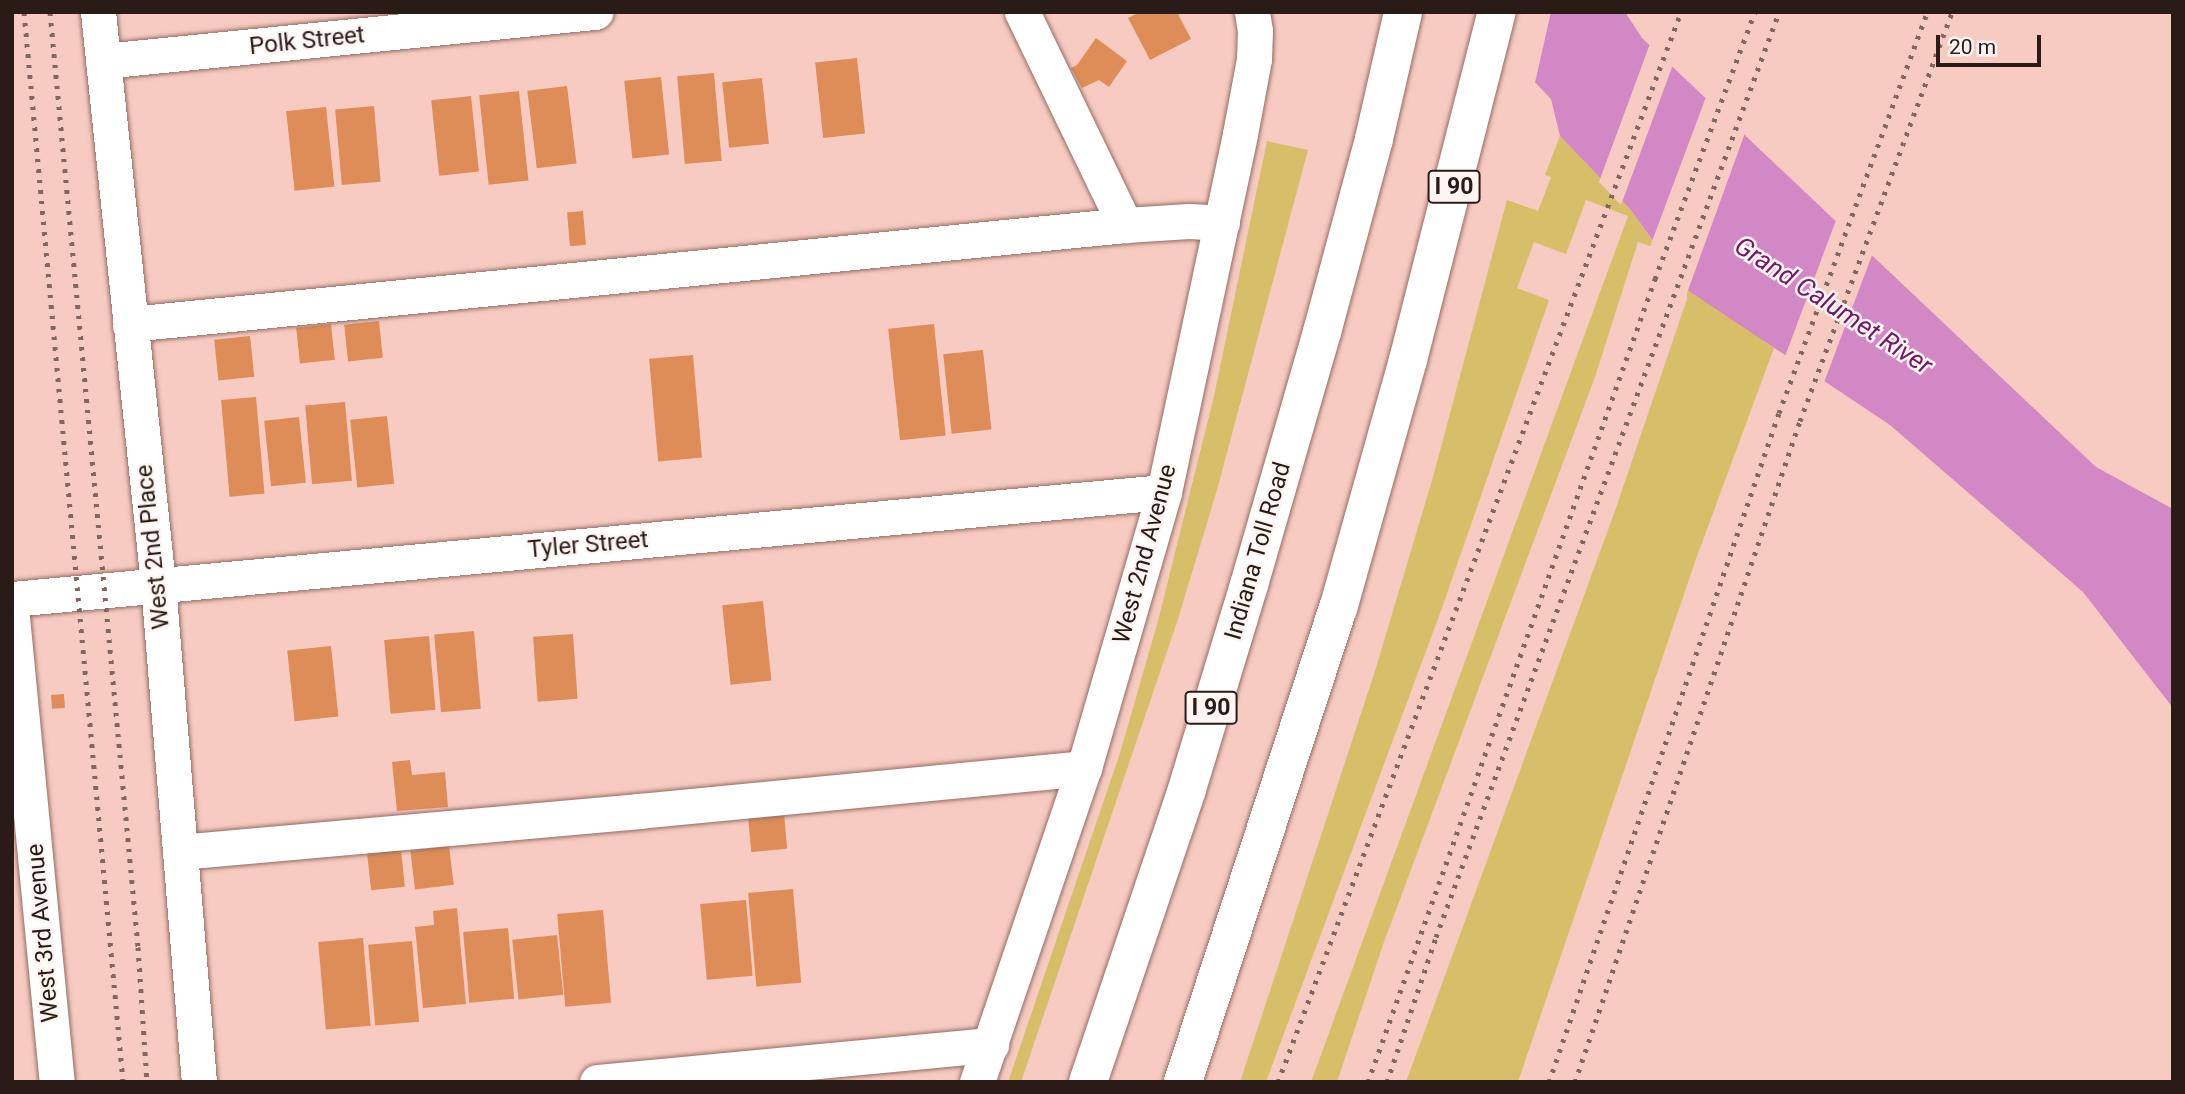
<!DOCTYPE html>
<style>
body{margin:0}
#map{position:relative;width:2185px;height:1094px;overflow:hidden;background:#f7cbc1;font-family:Roboto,sans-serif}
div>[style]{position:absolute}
.green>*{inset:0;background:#d8be68}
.water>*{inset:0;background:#d388c6}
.pier>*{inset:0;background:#f7cbc1}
.building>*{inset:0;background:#df8d58;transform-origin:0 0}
.roads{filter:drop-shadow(0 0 2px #936c63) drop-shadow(0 0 2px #936c63)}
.minor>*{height:35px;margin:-17.5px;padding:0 17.5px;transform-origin:17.5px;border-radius:17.5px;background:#fff}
.highway>*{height:38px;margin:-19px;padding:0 19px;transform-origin:19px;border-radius:19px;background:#fff}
.rail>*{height:5px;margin-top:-2.5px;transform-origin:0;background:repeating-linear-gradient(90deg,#826760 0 3.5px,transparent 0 10.5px)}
span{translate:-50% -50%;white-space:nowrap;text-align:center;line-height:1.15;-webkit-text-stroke:5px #fef5f3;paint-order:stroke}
.shield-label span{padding:2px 5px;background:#fef5f3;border:2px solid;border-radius:5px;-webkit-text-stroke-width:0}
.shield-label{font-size:23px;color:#2a1b17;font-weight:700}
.street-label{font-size:24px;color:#2a1b17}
.water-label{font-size:26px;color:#711867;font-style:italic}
.frame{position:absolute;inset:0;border:14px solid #2a1b17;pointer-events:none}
.scale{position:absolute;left:1936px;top:35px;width:105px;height:32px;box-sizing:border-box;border:4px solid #2a1b17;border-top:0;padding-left:9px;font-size:21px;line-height:24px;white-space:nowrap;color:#2a1b17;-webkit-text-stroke:5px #fef5f3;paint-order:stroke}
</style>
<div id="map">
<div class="green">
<div style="clip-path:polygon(1560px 136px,1630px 209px,1654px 243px,1650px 246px,1638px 242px,1595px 377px,1384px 942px,1337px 1082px,1311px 1082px,1628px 216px,1586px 200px,1566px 254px,1534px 242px,1517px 288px,1549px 300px,1442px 608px,1266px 1082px,1240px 1082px,1375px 671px,1433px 477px,1507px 200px,1538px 211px,1551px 177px,1545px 175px)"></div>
<div style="clip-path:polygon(1267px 141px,1308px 150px,1217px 490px,1178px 619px,1021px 1082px,1008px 1082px,1120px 753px,1158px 621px,1214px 396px)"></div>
<div style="clip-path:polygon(1687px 287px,1774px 348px,1696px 559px,1518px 1082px,1406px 1082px,1616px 508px,1687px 299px)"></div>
</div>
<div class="water">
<div style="clip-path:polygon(1467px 12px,1625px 12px,1642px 38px,2096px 467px,2173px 509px,2173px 708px,2083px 592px,1890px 425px,1689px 291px,1630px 209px,1560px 136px,1551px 99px)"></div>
</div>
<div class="pier">
<div style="clip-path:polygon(1463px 12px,1551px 12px,1534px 87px,1464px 15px)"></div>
<div style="clip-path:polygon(1651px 41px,1674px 62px,1621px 205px,1599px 182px)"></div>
<div style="clip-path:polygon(1706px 97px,1745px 133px,1687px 293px,1651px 244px)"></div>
<div style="clip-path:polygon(1838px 215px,1874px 250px,1823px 385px,1784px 359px)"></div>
</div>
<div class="building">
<div style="clip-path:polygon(1140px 12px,1177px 12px,1191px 39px,1150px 60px,1128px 18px)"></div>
<div style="clip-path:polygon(1096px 38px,1127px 61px,1109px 87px,1099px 80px,1082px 88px,1071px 68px,1077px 65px)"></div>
<div style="left:857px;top:58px;width:76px;height:42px;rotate:84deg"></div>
<div style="left:714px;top:73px;width:88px;height:37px;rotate:85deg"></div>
<div style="left:661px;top:77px;width:78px;height:37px;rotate:84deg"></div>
<div style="left:762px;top:78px;width:66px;height:40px;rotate:84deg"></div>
<div style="left:567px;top:86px;width:78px;height:40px;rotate:83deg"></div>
<div style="left:519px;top:91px;width:90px;height:40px;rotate:84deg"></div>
<div style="left:471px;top:96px;width:76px;height:40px;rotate:84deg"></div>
<div style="left:374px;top:106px;width:76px;height:39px;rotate:85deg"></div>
<div style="left:326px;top:107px;width:80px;height:40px;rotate:84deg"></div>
<div style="left:583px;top:211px;width:34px;height:16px;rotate:85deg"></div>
<div style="left:379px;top:321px;width:37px;height:35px;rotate:84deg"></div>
<div style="left:331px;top:324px;width:36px;height:35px;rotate:84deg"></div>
<div style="left:934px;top:324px;width:112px;height:46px;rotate:84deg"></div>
<div style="left:250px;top:336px;width:41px;height:36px;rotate:84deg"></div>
<div style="left:983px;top:350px;width:80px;height:40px;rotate:84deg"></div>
<div style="left:693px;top:355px;width:103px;height:44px;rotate:85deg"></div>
<div style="left:256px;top:397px;width:97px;height:35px;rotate:85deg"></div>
<div style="left:345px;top:402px;width:79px;height:40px;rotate:85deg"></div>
<div style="left:387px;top:416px;width:68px;height:37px;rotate:84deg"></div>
<div style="left:299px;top:417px;width:66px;height:35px;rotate:84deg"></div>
<div style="left:763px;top:601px;width:80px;height:41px;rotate:84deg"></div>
<div style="left:474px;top:631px;width:78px;height:40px;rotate:85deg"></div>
<div style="left:573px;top:634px;width:65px;height:40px;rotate:86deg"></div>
<div style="left:429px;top:636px;width:74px;height:45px;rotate:85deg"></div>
<div style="left:331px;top:646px;width:71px;height:44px;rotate:84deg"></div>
<div style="left:64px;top:694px;width:14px;height:13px;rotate:86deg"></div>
<div style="clip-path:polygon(410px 760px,412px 775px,445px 772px,448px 807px,397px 811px,392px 762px)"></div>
<div style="left:784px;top:813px;width:36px;height:36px;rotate:85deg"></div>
<div style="left:449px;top:846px;width:39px;height:39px;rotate:83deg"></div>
<div style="left:401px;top:850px;width:37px;height:34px;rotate:84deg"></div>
<div style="left:793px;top:889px;width:94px;height:45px;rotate:85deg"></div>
<div style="left:746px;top:900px;width:76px;height:46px;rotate:85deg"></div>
<div style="clip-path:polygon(457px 908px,466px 1004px,423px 1008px,415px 927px,434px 925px,433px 911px)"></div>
<div style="left:603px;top:910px;width:93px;height:46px;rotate:85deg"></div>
<div style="left:508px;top:928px;width:71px;height:45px;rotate:85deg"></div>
<div style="left:557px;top:935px;width:60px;height:45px;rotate:84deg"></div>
<div style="left:363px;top:938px;width:88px;height:45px;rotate:85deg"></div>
<div style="left:412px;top:941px;width:81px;height:44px;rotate:85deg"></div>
</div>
<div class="roads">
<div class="minor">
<div style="left:98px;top:12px;width:575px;rotate:84.01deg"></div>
<div style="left:158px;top:584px;width:500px;rotate:85.3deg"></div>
<div style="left:1022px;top:12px;width:237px;rotate:64.2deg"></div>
<div style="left:1125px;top:225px;width:64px;rotate:-3.6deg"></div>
<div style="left:1189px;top:221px;width:33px;rotate:3deg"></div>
<div style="left:103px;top:61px;width:495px;rotate:-5.7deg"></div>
<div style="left:130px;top:324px;width:1000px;rotate:-5.68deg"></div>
<div style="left:12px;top:599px;width:1157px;rotate:-5.31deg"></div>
<div style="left:12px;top:617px;width:467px;rotate:84.5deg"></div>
<div style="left:180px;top:852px;width:461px;rotate:-5.1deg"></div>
<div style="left:639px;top:811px;width:447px;rotate:-5.5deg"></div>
<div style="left:597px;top:1082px;width:396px;rotate:-5.4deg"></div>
<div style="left:977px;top:1082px;width:332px;rotate:-71.2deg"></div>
<div style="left:1084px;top:768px;width:287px;rotate:-73.8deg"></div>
<div style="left:1164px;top:492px;width:366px;rotate:-78deg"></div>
<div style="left:1240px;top:134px;width:76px;rotate:-79.4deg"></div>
<div style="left:1254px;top:59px;width:28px;rotate:-88deg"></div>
<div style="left:1255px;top:31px;width:19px;rotate:-99deg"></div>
</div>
<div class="highway">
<div style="left:1088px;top:1082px;width:309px;rotate:-71.3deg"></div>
<div style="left:1187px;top:789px;width:213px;rotate:-73.1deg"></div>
<div style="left:1249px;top:585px;width:263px;rotate:-73.9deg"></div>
<div style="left:1322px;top:332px;width:200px;rotate:-74.9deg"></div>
<div style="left:1374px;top:139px;width:130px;rotate:-77.1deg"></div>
<div style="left:1183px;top:1082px;width:498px;rotate:-71.9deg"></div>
<div style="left:1338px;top:609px;width:259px;rotate:-74.3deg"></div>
<div style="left:1408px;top:360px;width:359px;rotate:-75.7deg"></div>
</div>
</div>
<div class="rail">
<div style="left:24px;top:12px;width:1075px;rotate:84.71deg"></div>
<div style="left:50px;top:12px;width:939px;rotate:84.62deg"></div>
<div style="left:138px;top:947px;width:135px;rotate:86.2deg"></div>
<div style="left:1278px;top:1082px;width:1143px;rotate:-69.36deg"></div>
<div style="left:1368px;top:1082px;width:853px;rotate:-70.33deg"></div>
<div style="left:1655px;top:279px;width:285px;rotate:-69.5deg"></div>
<div style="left:1387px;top:1082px;width:153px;rotate:-71.3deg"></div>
<div style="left:1436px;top:937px;width:987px;rotate:-69.65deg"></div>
<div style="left:1549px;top:1082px;width:707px;rotate:-71.03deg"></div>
<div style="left:1779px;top:413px;width:427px;rotate:-69.7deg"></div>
<div style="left:1575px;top:1082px;width:698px;rotate:-71.2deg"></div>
<div style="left:1800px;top:421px;width:436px;rotate:-69.6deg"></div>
</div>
<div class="shield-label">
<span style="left:1454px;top:187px">I 90</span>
<span style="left:1211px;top:708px">I 90</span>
</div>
<div class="street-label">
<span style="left:307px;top:41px;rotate:-6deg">Polk Street</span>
<span style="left:588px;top:545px;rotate:-5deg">Tyler Street</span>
<span style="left:153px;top:547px;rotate:-96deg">West 2nd Place</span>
<span style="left:1258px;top:551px;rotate:-74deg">Indiana Toll Road</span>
<span style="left:1145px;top:554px;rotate:-75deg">West 2nd Avenue</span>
<span style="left:43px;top:933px;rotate:-95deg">West 3rd Avenue</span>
</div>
<div class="water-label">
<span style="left:1833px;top:306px;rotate:33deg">Grand Calumet River</span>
</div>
<div class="frame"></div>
<div class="scale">20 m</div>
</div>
